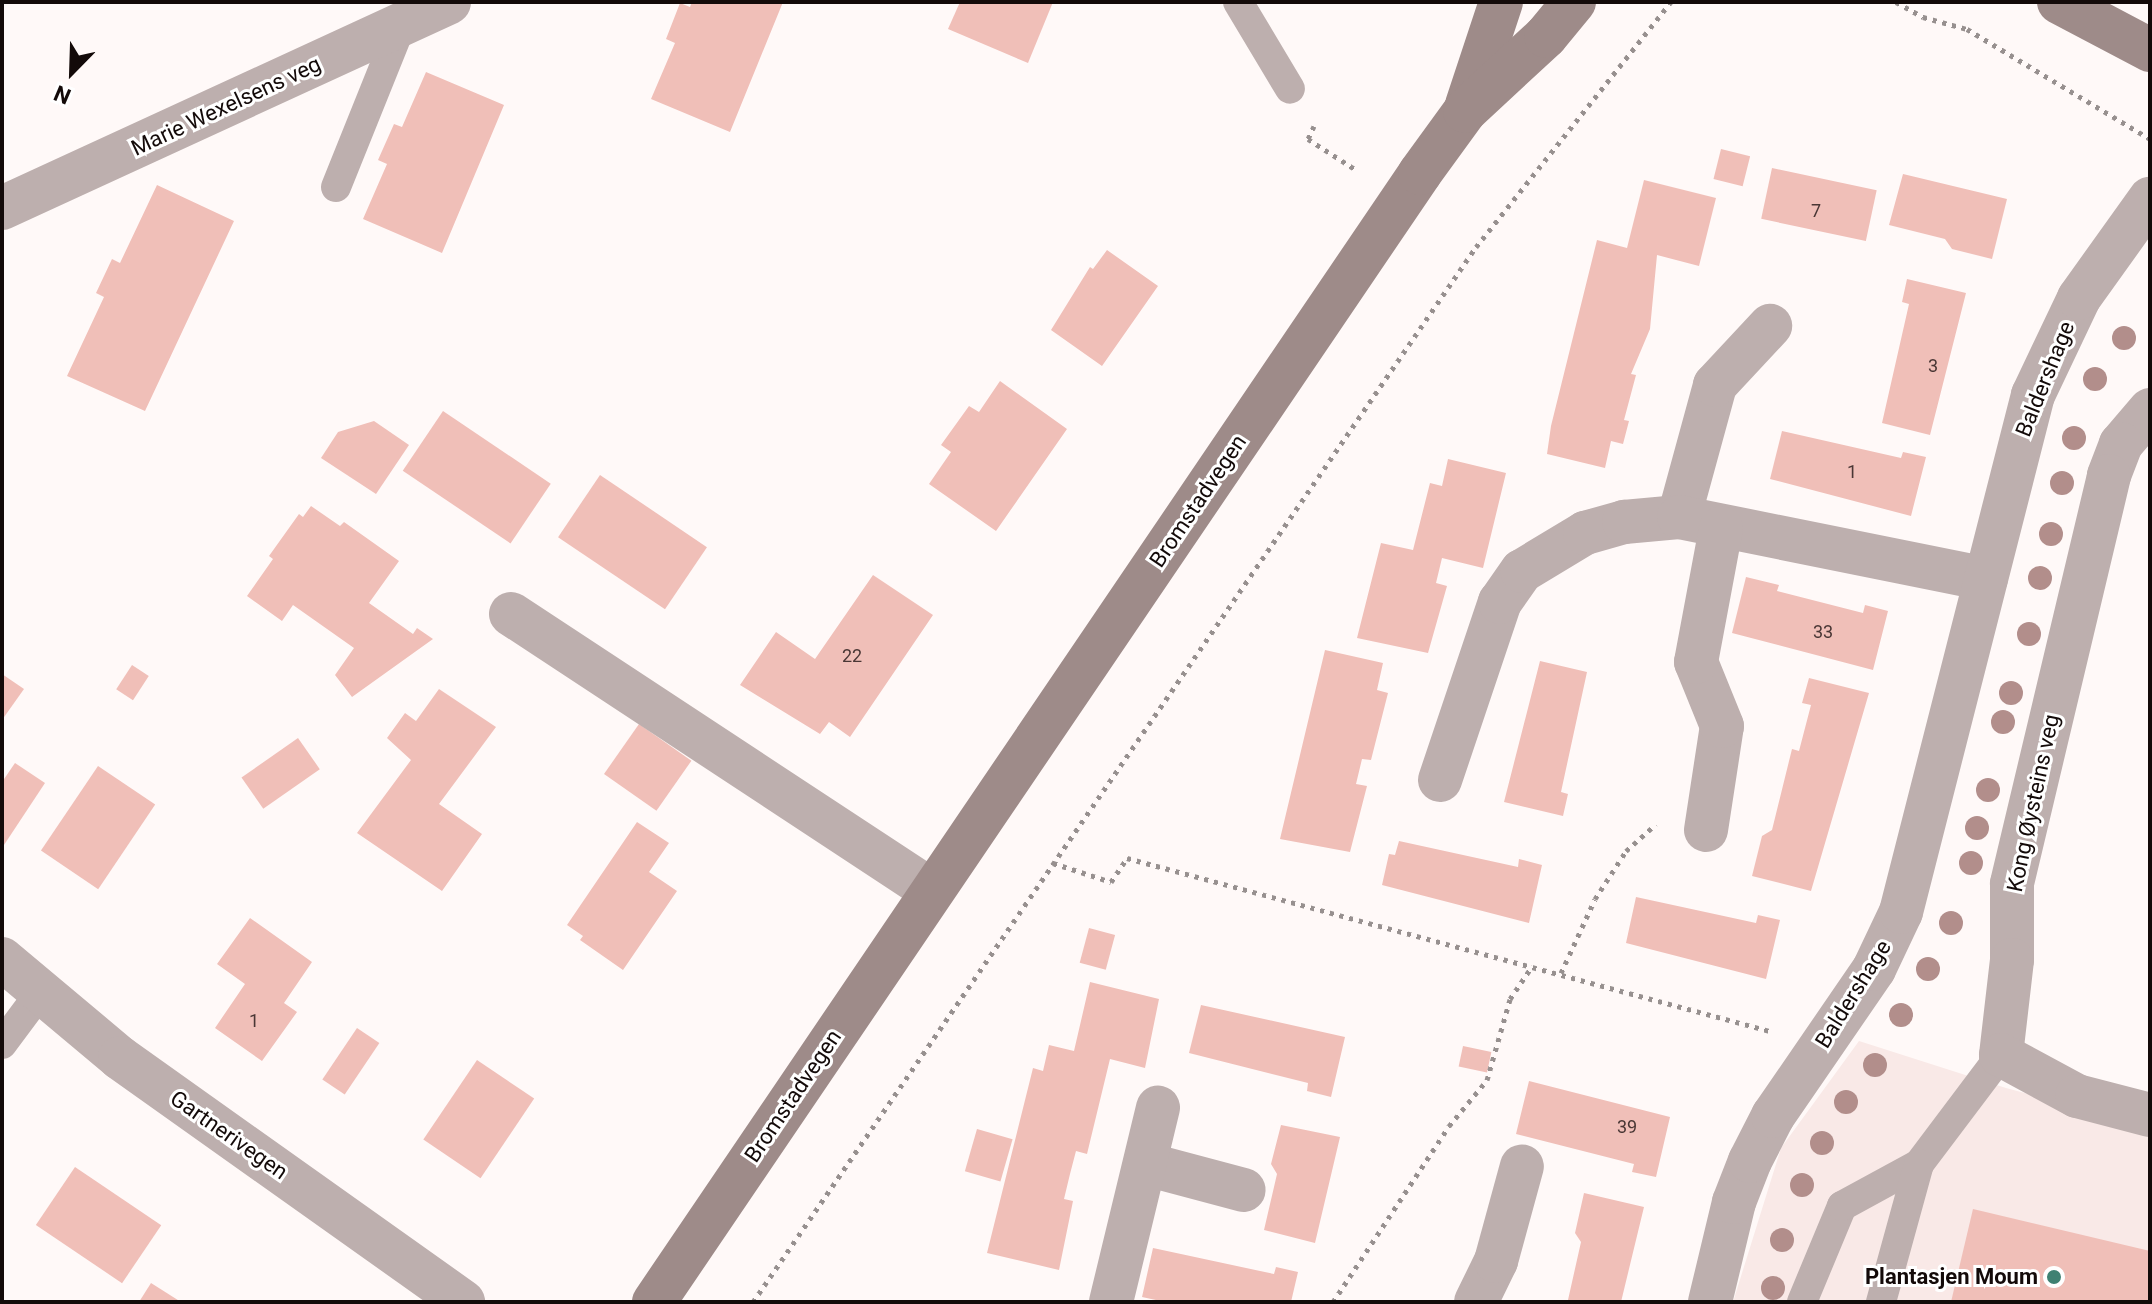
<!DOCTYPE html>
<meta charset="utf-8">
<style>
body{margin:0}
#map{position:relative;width:2152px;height:1304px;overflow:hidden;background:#fff9f8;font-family:Roboto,sans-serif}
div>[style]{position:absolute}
.built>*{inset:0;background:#f9e9e7}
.building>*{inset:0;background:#f0bfb8;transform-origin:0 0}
.path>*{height:5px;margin-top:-2.5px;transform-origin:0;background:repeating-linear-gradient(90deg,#97908f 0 4px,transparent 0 10px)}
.service>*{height:30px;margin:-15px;padding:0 15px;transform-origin:15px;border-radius:15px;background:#bdafae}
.minor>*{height:44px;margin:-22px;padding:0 22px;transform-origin:22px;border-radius:22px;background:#bdafae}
.secondary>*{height:44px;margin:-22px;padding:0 22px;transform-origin:22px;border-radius:22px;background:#9e8b89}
.trees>*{width:24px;height:24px;margin:-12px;border-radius:50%;background:#b28e8b}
.dots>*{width:22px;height:22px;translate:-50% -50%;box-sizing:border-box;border:4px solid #fff;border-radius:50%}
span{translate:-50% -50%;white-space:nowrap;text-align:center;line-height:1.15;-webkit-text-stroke:6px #fff;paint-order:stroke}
.number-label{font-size:18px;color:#4a3735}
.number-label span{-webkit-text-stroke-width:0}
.street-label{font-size:22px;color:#130a09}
.poi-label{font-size:22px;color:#130a09;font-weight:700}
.right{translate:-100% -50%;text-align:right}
.frame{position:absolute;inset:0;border:4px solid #130a09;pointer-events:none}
.north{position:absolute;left:32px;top:32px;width:80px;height:80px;-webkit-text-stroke:6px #fff;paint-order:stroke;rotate:203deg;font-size:22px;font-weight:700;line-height:32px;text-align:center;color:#130a09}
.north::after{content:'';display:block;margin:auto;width:28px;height:36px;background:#130a09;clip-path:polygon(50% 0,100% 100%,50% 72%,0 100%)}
</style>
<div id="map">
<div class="built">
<div style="clip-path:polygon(1859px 1041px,2006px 1088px,2150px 1126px,2150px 1302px,1733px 1302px,1781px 1148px)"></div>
</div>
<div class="building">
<div style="clip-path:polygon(692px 2px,783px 2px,730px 132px,651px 99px,675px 43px,666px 39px,680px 3px,690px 7px)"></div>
<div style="clip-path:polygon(960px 2px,1053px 2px,1028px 63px,948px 29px)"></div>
<div style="clip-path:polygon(426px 72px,504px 105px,442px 253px,363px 219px,387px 164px,378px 160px,394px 124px,402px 127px)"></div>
<div style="left:1721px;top:149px;width:30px;height:31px;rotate:14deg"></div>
<div style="left:1772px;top:168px;width:107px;height:52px;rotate:12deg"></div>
<div style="clip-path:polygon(1903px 174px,2007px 199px,1992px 259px,1952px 249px,1945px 239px,1889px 225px)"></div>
<div style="clip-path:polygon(1644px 180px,1716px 198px,1699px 266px,1657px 255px,1650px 329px,1631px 374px,1636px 375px,1624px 420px,1629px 421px,1623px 444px,1611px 441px,1605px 468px,1547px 454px,1551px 426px,1597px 240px,1627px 248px)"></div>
<div style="clip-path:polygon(157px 185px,234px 221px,145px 411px,67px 376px,104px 297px,96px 293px,112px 259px,120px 263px)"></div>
<div style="clip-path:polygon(1107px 250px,1158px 286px,1102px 366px,1051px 330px,1090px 267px,1093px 269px)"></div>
<div style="clip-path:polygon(1907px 279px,1966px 293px,1930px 435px,1882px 423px,1909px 304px,1902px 302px)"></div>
<div style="clip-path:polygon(1000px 381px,1067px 429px,996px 531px,929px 484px,951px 452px,941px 445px,969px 406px,979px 412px)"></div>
<div style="left:443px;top:411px;width:130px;height:72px;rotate:34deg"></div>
<div style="clip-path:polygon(374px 421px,409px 445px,376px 494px,321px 458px,338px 432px)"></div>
<div style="clip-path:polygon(1782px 431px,1901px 458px,1903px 452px,1926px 457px,1911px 516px,1770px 479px)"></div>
<div style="clip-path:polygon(1448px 459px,1506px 473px,1483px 568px,1442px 558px,1436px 583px,1447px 586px,1428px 653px,1357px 638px,1381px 543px,1413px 550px,1430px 483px,1442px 486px)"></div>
<div style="left:600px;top:475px;width:129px;height:75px;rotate:34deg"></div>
<div style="clip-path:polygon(311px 506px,340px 526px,344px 522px,399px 561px,369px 603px,413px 634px,417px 628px,433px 639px,352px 697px,335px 675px,354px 648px,293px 605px,282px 621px,247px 596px,273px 559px,269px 556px,299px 514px,303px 517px)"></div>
<div style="clip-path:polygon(873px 575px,933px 615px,850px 737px,829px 722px,820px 734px,740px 685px,776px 632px,815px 659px)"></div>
<div style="clip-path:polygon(1746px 577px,1779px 585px,1777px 591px,1863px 613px,1865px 605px,1888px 611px,1873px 670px,1732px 633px)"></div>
<div style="clip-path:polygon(1325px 650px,1383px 663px,1377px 690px,1388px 693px,1371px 760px,1362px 759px,1356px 784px,1367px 786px,1350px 852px,1280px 839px)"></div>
<div style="clip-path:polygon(1540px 661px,1587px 672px,1561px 792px,1568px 794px,1563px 816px,1504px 802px)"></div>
<div style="left:132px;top:665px;width:20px;height:29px;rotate:33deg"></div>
<div style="clip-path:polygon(2px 674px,24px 689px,2px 720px)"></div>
<div style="clip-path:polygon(1809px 678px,1869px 693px,1811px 891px,1752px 876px,1762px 836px,1772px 830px,1792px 749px,1799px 751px,1811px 705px,1802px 703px)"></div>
<div style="clip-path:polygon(439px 689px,496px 727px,439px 804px,482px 834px,442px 891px,357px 833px,411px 760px,387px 738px,405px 713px,416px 721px)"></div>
<div style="left:639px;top:724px;width:64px;height:61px;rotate:35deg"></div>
<div style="left:298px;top:738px;width:38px;height:69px;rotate:55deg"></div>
<div style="clip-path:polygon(15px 763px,45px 783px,2px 848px,2px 782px)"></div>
<div style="left:98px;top:766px;width:69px;height:102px;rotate:34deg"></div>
<div style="clip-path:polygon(637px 822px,669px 843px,649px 872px,677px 891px,623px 970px,580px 940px,583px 936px,567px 925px)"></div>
<div style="clip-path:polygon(1399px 841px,1518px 867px,1519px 859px,1542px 865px,1529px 923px,1382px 885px,1389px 854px,1395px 855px)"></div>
<div style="clip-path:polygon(1636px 897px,1756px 923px,1758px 915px,1780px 920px,1766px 979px,1626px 943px)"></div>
<div style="clip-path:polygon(250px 918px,312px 962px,284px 1003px,297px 1012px,262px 1061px,215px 1028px,245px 984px,217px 964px)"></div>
<div style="left:1089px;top:928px;width:27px;height:36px;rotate:15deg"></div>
<div style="clip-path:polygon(1090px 982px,1159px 999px,1145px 1068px,1110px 1059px,1087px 1154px,1076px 1151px,1070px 1174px,1064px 1199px,1073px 1201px,1059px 1270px,987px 1253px,1033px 1068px,1043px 1071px,1049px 1045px,1074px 1051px)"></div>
<div style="clip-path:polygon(1201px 1005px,1345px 1037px,1331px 1097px,1307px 1091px,1308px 1083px,1189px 1053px)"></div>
<div style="left:357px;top:1028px;width:27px;height:62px;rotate:34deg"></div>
<div style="left:1463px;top:1046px;width:29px;height:21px;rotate:12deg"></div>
<div style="left:477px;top:1060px;width:69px;height:96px;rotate:34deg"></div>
<div style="clip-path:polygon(1529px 1081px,1670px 1117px,1656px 1177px,1632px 1172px,1634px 1164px,1516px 1134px)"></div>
<div style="clip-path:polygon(1281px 1125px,1340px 1137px,1315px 1243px,1264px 1230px,1277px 1174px,1271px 1164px)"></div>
<div style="left:977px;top:1129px;width:37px;height:44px;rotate:16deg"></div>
<div style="left:75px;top:1167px;width:104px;height:70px;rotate:34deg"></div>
<div style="clip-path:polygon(1584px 1193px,1644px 1207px,1621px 1302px,1568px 1300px,1581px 1242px,1575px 1233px)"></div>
<div style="clip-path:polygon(1973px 1209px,2150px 1251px,2150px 1302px,1951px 1302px)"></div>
<div style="clip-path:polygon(1153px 1248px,1274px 1274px,1276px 1267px,1298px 1272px,1291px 1302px,1165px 1302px,1142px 1297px)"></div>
<div style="clip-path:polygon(151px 1283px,181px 1302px,139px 1302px)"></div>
</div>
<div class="path">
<div style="left:1896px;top:2px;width:31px;rotate:29deg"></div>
<div style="left:1923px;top:17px;width:46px;rotate:15.3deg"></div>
<div style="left:1967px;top:29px;width:214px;rotate:31deg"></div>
<div style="left:1314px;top:126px;width:14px;rotate:115deg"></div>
<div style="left:1308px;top:139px;width:59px;rotate:32.6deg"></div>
<div style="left:1053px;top:863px;width:61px;rotate:18.1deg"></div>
<div style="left:1111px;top:882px;width:29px;rotate:-56deg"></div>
<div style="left:1127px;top:858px;width:666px;rotate:15.06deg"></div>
<div style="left:1561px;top:973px;width:81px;rotate:-65.3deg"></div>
<div style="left:1595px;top:899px;width:57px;rotate:-57.1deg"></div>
<div style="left:1626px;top:851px;width:40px;rotate:-42deg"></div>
<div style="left:753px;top:1302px;width:1279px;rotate:-55.58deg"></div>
<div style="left:1476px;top:247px;width:313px;rotate:-51.5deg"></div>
<div style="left:1333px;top:1302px;width:211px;rotate:-56.6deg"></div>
<div style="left:1449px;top:1126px;width:60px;rotate:-50.4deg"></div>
<div style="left:1487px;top:1080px;width:84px;rotate:-74.1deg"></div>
<div style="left:1510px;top:999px;width:40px;rotate:-56deg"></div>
</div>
<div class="service">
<div style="left:1238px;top:2px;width:101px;rotate:59.1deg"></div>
<div style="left:336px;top:187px;width:175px;rotate:-68.1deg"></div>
<div style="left:2px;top:1044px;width:64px;rotate:-53.3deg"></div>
<div style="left:1802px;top:1302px;width:104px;rotate:-67.4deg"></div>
<div style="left:1842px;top:1206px;width:88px;rotate:-28.6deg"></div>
<div style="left:1919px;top:1164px;width:136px;rotate:-53deg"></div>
<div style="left:1881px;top:1302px;width:143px;rotate:-74.6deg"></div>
</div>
<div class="minor">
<div style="left:2px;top:208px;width:492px;rotate:-24.7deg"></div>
<div style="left:2150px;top:410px;width:45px;rotate:130.5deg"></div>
<div style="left:2121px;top:444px;width:34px;rotate:111deg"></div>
<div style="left:2109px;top:476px;width:419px;rotate:103.4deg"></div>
<div style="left:2012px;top:884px;width:76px;rotate:90deg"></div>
<div style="left:2012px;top:960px;width:96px;rotate:96.6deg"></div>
<div style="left:2001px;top:1055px;width:86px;rotate:28.3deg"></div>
<div style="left:2077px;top:1096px;width:75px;rotate:14.6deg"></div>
<div style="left:1679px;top:517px;width:137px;rotate:-74.7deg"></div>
<div style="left:1715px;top:385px;width:81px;rotate:-47deg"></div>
<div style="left:511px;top:614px;width:504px;rotate:33.34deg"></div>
<div style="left:1440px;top:780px;width:188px;rotate:-71.4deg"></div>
<div style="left:1500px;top:602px;width:38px;rotate:-55deg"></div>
<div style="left:1522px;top:571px;width:74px;rotate:-31.1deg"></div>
<div style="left:1585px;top:533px;width:41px;rotate:-15.8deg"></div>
<div style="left:1624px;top:522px;width:55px;rotate:-5.2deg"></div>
<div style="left:1679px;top:517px;width:313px;rotate:11.4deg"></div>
<div style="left:1706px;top:830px;width:105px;rotate:-81.3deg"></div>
<div style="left:1722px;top:726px;width:69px;rotate:-112.1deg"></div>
<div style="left:1696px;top:662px;width:136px;rotate:-79.4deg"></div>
<div style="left:2px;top:959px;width:154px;rotate:40deg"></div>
<div style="left:120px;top:1058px;width:421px;rotate:35.4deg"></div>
<div style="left:1146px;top:1164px;width:101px;rotate:14.9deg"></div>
<div style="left:1111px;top:1302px;width:200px;rotate:-76.4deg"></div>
<div style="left:1476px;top:1302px;width:46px;rotate:-64deg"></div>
<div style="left:1496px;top:1261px;width:98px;rotate:-74.7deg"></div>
<div style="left:1710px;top:1302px;width:103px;rotate:-76.5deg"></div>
<div style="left:1734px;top:1202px;width:44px;rotate:-68.7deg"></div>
<div style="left:1750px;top:1161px;width:51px;rotate:-62.9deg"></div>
<div style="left:1773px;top:1116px;width:178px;rotate:-55.5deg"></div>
<div style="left:1874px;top:969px;width:63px;rotate:-64.7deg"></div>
<div style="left:1901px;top:912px;width:534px;rotate:-75.68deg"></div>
<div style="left:2033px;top:395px;width:107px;rotate:-64.6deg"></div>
<div style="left:2079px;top:298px;width:122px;rotate:-54.4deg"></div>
</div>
<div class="secondary">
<div style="left:2059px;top:2px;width:103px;rotate:27.8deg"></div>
<div style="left:1467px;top:105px;width:108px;rotate:-71.7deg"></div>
<div style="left:654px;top:1302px;width:1364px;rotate:-55.84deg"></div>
<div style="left:1420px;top:173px;width:77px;rotate:-54deg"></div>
<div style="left:1465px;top:111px;width:110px;rotate:-42.8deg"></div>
<div style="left:1546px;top:36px;width:44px;rotate:-50.5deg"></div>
</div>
<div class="trees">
<div style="left:2124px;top:338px"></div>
<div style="left:2095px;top:379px"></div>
<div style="left:2074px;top:438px"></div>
<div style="left:2062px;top:483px"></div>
<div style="left:2051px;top:534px"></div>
<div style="left:2040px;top:578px"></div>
<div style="left:2029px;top:634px"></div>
<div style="left:2011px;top:693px"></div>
<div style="left:2003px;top:722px"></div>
<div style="left:1988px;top:790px"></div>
<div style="left:1977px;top:828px"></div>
<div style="left:1971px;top:863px"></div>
<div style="left:1951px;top:923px"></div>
<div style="left:1928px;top:969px"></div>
<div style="left:1901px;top:1015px"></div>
<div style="left:1875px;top:1065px"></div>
<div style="left:1846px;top:1102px"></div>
<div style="left:1822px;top:1143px"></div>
<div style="left:1802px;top:1185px"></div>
<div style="left:1782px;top:1240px"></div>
<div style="left:1773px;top:1288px"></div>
</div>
<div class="dots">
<div style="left:2054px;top:1277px;background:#3f8172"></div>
</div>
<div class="number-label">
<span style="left:1816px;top:211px">7</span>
<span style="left:1933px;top:366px">3</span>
<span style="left:1852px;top:472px">1</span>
<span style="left:1823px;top:632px">33</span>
<span style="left:852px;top:656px">22</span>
<span style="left:254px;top:1021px">1</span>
<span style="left:1627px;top:1127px">39</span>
</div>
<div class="street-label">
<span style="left:226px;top:106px;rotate:-25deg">Marie Wexelsens veg</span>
<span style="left:2045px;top:379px;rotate:-68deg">Baldershage</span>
<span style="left:1198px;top:501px;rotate:-56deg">Bromstadvegen</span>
<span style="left:2033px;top:803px;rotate:-78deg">Kong Øysteins veg</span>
<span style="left:1853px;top:994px;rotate:-58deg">Baldershage</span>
<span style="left:793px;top:1096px;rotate:-56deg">Bromstadvegen</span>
<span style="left:229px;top:1135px;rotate:35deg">Gartnerivegen</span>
</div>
<div class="poi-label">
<span class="right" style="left:2038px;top:1277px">Plantasjen Moum</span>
</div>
<div class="frame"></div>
<div class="north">N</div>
</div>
